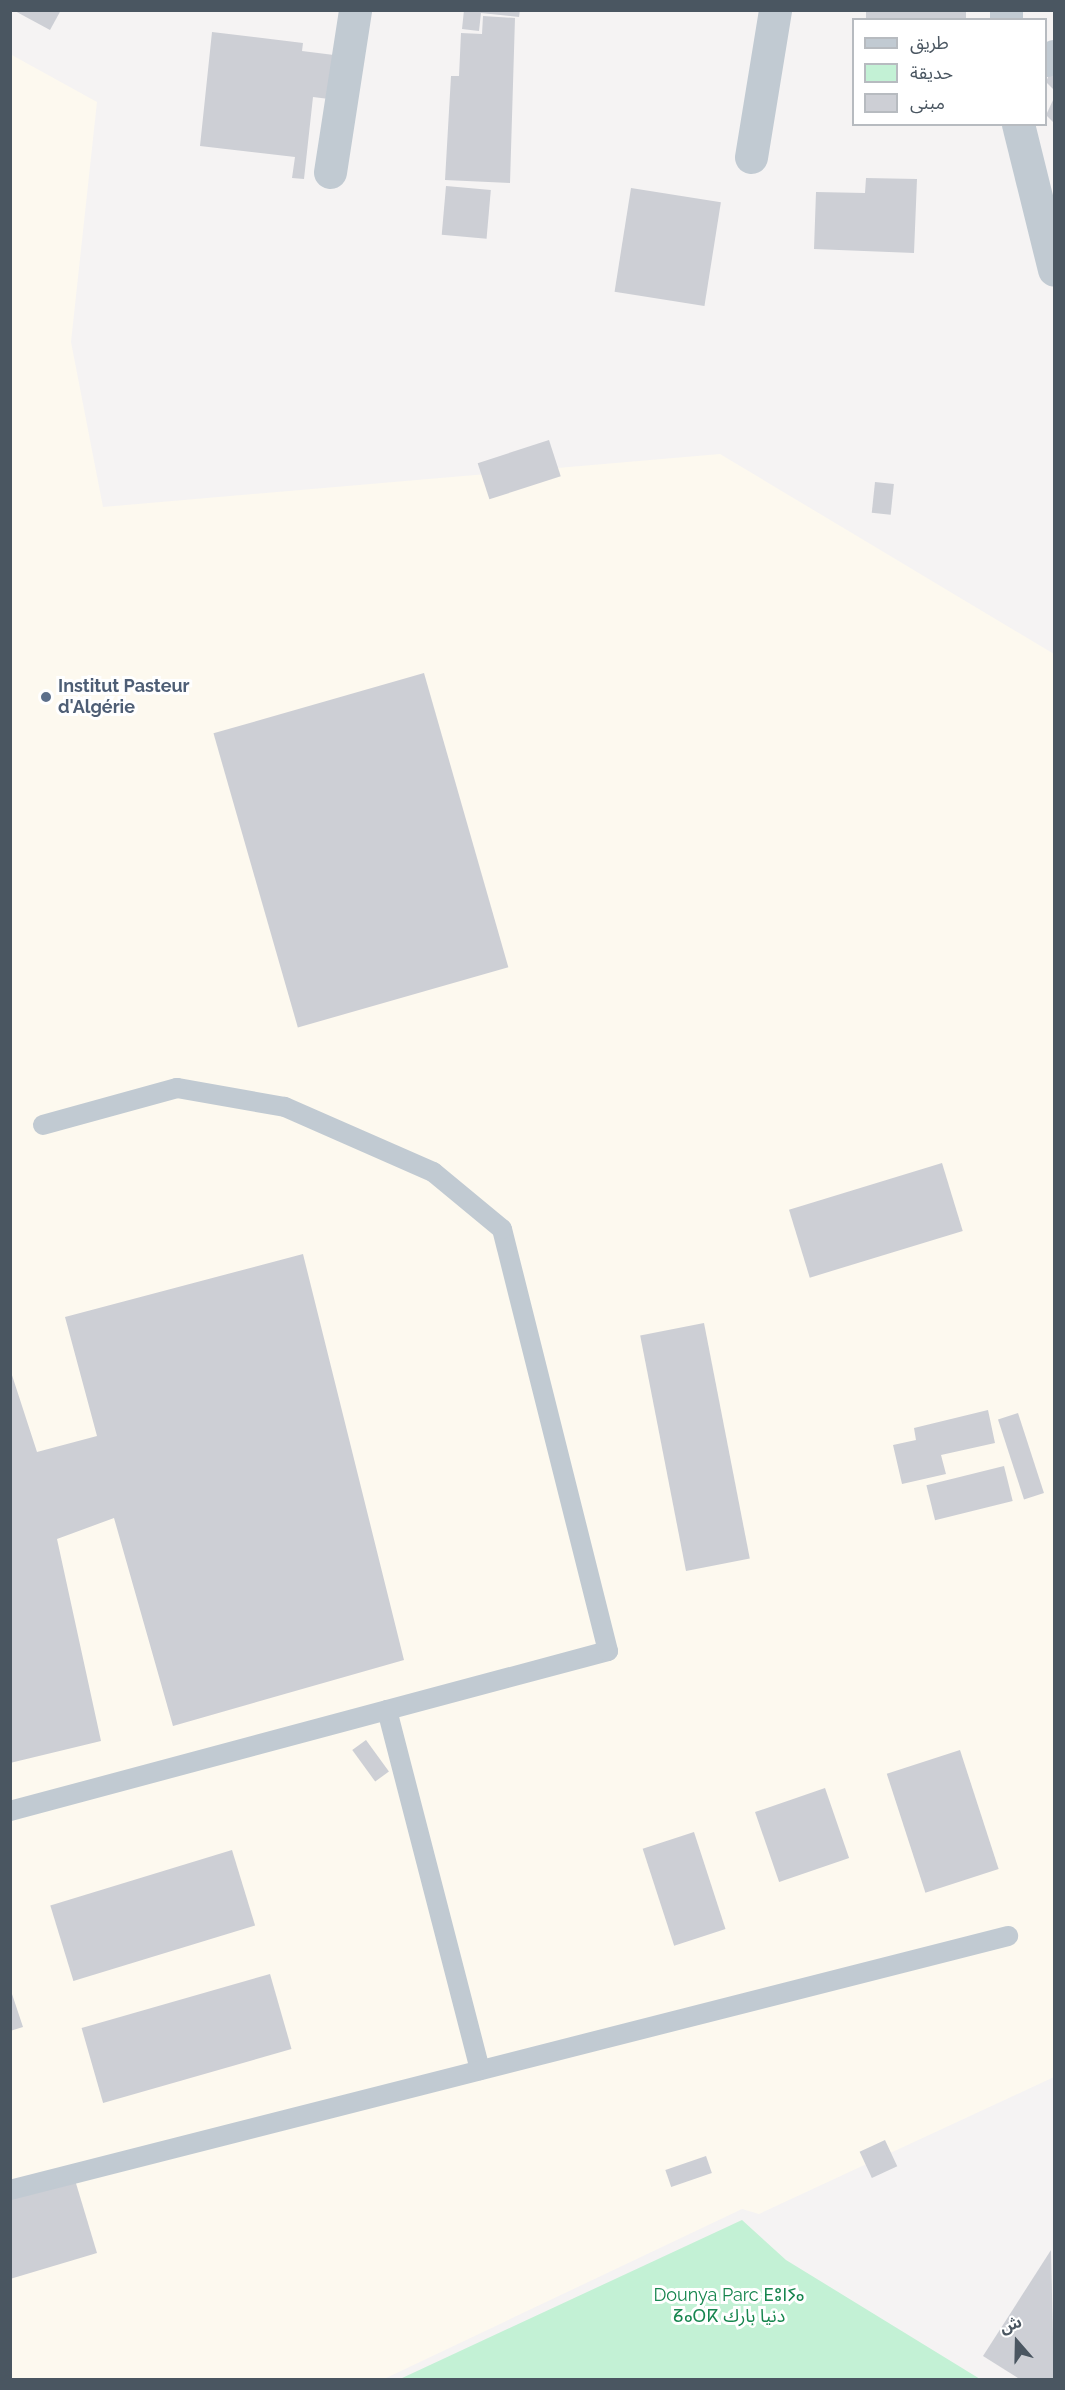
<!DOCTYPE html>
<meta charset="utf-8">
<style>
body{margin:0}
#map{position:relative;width:1065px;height:2390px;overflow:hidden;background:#f5f3f3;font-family:Raleway,"Noto Sans Arabic","Noto Sans Tifinagh",sans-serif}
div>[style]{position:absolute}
.commercial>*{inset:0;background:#fdf9ef}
.green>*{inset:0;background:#c3f1d5}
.building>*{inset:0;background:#cdcfd5;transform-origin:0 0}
.service>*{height:20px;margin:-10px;padding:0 10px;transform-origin:10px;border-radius:10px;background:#c1cad2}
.minor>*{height:33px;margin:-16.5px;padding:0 16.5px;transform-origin:16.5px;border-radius:16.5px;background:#c1cad2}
.dots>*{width:16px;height:16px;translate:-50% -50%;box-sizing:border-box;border:3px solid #fff;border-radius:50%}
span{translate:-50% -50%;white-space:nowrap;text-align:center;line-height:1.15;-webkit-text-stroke:6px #fff;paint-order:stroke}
.service-label{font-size:18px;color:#4e5e75;font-weight:700}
.left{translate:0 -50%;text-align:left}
.park-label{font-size:18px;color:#17864f}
.frame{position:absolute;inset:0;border:12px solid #4a5661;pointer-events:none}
.legend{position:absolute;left:852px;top:18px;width:195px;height:108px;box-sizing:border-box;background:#fff;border:2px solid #b7bbc0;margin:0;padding:8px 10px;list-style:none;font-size:18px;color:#4a5661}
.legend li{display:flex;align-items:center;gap:12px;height:30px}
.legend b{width:30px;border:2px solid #b7bbc0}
.north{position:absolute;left:987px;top:2312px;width:60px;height:60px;-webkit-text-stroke:4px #fff;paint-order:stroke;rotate:340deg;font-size:16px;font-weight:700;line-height:24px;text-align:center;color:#4a5661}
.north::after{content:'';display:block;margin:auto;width:21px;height:27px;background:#4a5661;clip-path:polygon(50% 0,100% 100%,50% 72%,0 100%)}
</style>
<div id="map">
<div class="commercial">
<div style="clip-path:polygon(10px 54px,97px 102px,71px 342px,103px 507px,720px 454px,1054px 654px,1054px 2077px,759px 2214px,742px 2209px,384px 2379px,11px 2379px)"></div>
</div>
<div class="green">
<div style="clip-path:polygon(742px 2220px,786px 2260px,980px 2379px,400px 2379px)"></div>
</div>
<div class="building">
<div style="clip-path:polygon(13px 10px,61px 10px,50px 30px)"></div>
<div style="clip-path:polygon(464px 10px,520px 10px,519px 17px,481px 13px,479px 31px,462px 29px)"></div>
<div style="left:866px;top:10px;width:100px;height:10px"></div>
<div style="clip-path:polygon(483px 16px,515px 18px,510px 183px,445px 180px,451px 76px,459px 76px,461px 33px,482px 34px)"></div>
<div style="clip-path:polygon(212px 32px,303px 43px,302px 51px,334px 55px,329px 99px,313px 97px,304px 179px,292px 178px,295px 157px,200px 146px)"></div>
<div style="clip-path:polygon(1054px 63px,1054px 90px,1046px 82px)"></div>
<div style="clip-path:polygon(1054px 98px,1054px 123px,1046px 115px)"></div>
<div style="clip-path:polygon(866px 178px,917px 179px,914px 253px,814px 249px,816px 192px,865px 193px)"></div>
<div style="left:446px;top:186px;width:45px;height:49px;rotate:5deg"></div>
<div style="left:631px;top:188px;width:91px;height:105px;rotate:9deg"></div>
<div style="left:549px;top:440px;width:38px;height:75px;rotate:72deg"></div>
<div style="left:875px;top:482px;width:19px;height:31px;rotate:6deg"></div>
<div style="left:424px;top:673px;width:306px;height:219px;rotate:74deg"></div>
<div style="left:942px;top:1163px;width:71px;height:160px;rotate:73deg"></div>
<div style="clip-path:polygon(303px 1254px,404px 1660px,173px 1726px,114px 1518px,57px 1539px,101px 1741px,10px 1763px,10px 1369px,37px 1452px,97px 1436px,65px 1317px)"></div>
<div style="left:704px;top:1323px;width:240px;height:65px;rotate:79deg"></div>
<div style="clip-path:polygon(988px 1410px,995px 1443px,941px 1455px,946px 1474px,902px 1484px,893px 1445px,916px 1440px,914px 1428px)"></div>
<div style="left:1018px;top:1413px;width:84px;height:21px;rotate:72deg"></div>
<div style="left:1004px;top:1466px;width:36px;height:80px;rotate:76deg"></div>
<div style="left:366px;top:1740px;width:39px;height:17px;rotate:54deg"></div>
<div style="left:960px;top:1750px;width:125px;height:77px;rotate:72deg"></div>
<div style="left:825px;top:1788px;width:74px;height:74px;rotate:71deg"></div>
<div style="left:694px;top:1832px;width:102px;height:54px;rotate:72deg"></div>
<div style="left:232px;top:1850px;width:79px;height:190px;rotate:73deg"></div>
<div style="left:270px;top:1974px;width:78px;height:196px;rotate:74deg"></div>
<div style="clip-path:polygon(10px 1988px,23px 2027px,10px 2031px)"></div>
<div style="left:885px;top:2140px;width:29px;height:28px;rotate:65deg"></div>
<div style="left:706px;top:2156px;width:18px;height:43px;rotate:71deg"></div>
<div style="clip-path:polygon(75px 2180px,97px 2253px,10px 2279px,10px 2199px)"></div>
<div style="clip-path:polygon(1051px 2250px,1054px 2380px,1021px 2380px,983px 2356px)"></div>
</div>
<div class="service">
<div style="left:387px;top:1710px;width:372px;rotate:75.5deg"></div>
<div style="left:10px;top:1811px;width:619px;rotate:-14.98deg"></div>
<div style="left:608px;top:1651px;width:435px;rotate:-104.1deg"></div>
<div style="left:502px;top:1229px;width:89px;rotate:-140.4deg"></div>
<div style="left:433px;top:1172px;width:162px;rotate:-156.3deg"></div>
<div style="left:285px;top:1107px;width:110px;rotate:-170deg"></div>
<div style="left:177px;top:1088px;width:139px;rotate:164.6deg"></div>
<div style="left:10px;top:2190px;width:1030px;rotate:-14.28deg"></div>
</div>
<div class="minor">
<div style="left:1006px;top:10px;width:10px;rotate:90deg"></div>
<div style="left:1046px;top:60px;width:9px;rotate:-27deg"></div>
<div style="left:1018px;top:124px;width:150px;rotate:76.1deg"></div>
<div style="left:751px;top:157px;width:149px;rotate:-80.7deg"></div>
<div style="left:330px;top:172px;width:164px;rotate:-81.2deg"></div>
</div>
<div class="dots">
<div style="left:46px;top:697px;background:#5c6f8a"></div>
</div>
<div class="service-label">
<span class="left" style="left:58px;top:697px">Institut Pasteur<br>d'Algérie</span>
</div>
<div class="park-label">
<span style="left:729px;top:2306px">Dounya Parc ⴹⵓⵏⵢⴰ<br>ⵒⴰⵔⴽ دنيا بارك</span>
</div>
<div class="frame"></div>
<ul class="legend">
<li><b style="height:8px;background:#c1cad2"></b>طريق</li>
<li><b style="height:16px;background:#c3f1d5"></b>حديقة</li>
<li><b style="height:16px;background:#cdcfd5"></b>مبنى</li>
</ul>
<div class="north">ش</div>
</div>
